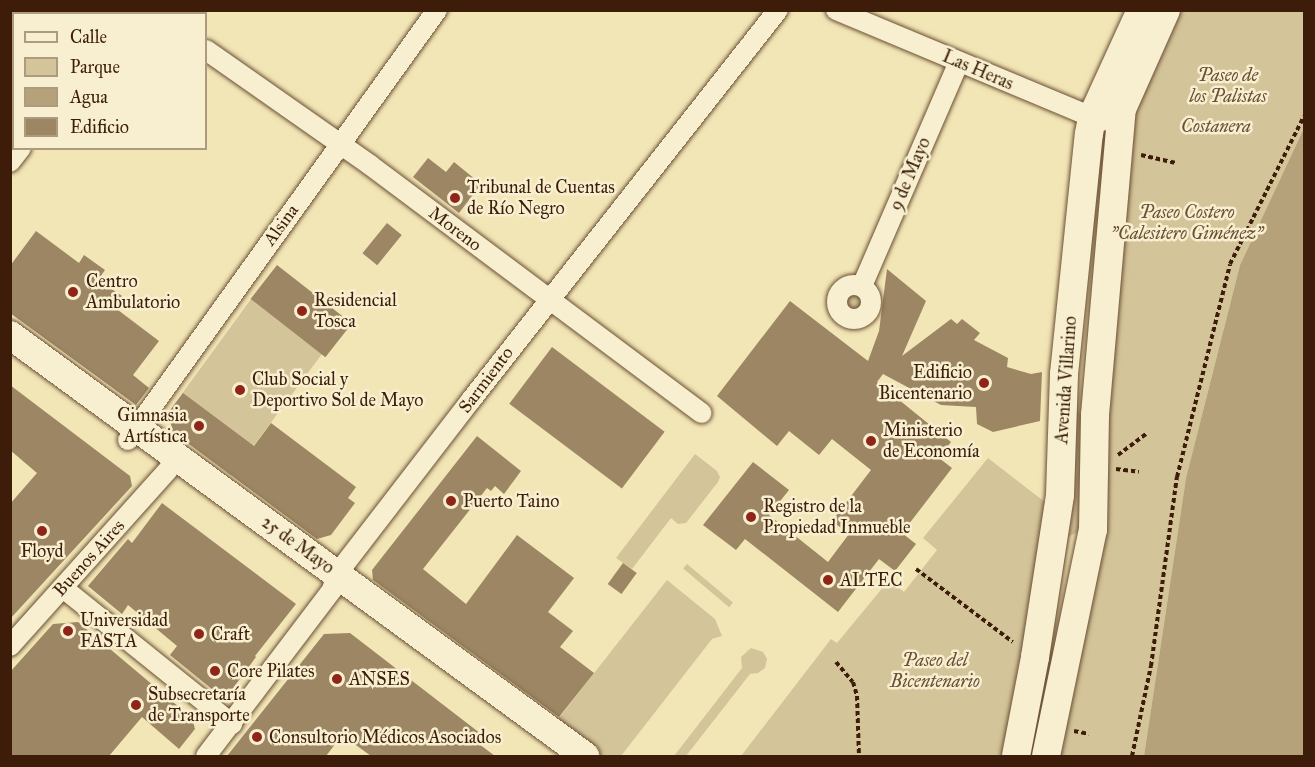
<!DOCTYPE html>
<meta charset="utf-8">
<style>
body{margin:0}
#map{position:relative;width:1315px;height:767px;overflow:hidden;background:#f3e6b6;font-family:"IM FELL Great Primer",serif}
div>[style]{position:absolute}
.green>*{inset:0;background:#d4c499;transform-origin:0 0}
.round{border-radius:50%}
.water>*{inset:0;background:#b5a27b}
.building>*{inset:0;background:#9c8663;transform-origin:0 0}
.path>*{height:4px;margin-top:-2px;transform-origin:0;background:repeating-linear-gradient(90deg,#3d1d09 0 4.5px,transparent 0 7.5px)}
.roads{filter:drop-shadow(0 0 2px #6a4f34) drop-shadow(0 0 2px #6a4f34)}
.street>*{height:20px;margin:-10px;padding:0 10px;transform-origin:10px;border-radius:10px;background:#f7efd0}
.street>.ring{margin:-10px;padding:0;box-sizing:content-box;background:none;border:20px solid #f7efd0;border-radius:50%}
.secondary>*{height:28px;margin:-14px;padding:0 14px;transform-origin:14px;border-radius:14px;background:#f7efd0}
.dots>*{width:16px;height:16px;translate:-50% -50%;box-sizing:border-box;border:3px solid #f7efd0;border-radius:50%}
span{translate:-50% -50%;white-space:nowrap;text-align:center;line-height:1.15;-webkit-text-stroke:5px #f7efd0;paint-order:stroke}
.street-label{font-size:18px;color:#3d1d09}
.park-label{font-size:18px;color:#6a4f34;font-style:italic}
.poi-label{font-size:18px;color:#3d1d09}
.left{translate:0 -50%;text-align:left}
.right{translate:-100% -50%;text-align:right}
.frame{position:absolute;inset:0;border:12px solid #3d1d09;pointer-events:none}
.legend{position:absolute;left:12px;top:12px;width:195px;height:138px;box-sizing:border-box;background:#f7efd0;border:2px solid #ad9b80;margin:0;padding:8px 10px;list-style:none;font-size:18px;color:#3d1d09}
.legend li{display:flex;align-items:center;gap:12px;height:30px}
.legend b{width:30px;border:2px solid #ad9b80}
</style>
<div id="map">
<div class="green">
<div style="clip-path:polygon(1179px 11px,1304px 11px,1304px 128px,1240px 265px,1186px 478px,1144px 756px,1055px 756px,1104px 426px,1132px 112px)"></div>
<div class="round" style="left:843px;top:290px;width:24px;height:24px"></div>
<div style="clip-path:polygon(251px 299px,322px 354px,231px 476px,173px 432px,168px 413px)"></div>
<div style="clip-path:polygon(1076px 410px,1087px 423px,1086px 529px,1069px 536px,1050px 653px,1062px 649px,1049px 681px,1036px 686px)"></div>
<div style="clip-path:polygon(695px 454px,717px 471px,720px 477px,718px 482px,686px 523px,678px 524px,671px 518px,632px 569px,616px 558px)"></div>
<div style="clip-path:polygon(988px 458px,1050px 506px,1008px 756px,741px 756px,831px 639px,837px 643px,889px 580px,904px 592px,937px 550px,923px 538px)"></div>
<div style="left:687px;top:564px;width:60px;height:6px;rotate:40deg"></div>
<div style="clip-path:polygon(667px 580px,715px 619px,722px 636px,712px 639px,621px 756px,600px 756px,555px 723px)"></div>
<div style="clip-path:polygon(751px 648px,763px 652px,767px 659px,765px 668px,758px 673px,750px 674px,686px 756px,674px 756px,742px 668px,741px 657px)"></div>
</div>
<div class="water">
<div style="clip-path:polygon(1304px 128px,1304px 756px,1144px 756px,1186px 478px,1240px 265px)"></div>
</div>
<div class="building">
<div style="clip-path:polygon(428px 158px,446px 172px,454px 162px,481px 184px,459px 213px,413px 177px)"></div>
<div style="left:387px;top:223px;width:19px;height:39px;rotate:39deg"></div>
<div style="clip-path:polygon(36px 231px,79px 263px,84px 255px,105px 270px,98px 280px,122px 296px,114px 307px,159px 341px,133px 375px,149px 388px,136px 405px,10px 313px,10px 266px)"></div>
<div style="left:277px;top:265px;width:95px;height:43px;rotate:38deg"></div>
<div style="clip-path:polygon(887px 269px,926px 301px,902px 356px,951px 319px,957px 324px,962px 319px,980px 333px,974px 340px,1008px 358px,1007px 367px,1031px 374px,1042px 372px,1040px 421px,993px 432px,977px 424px,976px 407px,941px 405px,883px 374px,877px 382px,951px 442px,939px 458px,952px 468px,902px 533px,916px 544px,895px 571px,879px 559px,838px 612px,745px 539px,736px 550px,703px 525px,753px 462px,789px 490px,769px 515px,828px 562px,849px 534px,832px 521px,871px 470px,832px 439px,819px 455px,789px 431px,777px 446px,717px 396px,790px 301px,868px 361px,879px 331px)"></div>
<div style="left:552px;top:347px;width:141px;height:71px;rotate:37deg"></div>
<div style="clip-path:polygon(10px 385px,130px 476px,132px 486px,10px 619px,10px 504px,37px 473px,10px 450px)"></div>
<div style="clip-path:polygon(183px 393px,254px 446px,271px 423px,356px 487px,348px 498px,355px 503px,331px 535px,317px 539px,173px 432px,168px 413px)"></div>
<div style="clip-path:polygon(477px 436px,521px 471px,504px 494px,495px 486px,491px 491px,487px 488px,423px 569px,466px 604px,517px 535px,574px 578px,548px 612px,573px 631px,560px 647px,594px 673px,559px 717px,373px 580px,372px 570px)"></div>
<div style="clip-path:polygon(162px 503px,296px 604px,255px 656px,256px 657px,231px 691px,218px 694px,170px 655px,177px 646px,128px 605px,122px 614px,88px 586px,128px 539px,132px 543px)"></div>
<div style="left:623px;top:563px;width:17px;height:26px;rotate:36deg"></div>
<div style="clip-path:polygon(78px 622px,192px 718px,195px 729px,179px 749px,142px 717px,109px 756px,10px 756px,10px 672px,53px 624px)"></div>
<div style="clip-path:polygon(350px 633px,485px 737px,479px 744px,495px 756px,371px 756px,342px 735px,326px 756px,227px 756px,324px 634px)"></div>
</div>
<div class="path">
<div style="left:1141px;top:155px;width:37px;rotate:13deg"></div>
<div style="left:1118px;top:455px;width:36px;rotate:-37deg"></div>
<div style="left:1116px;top:469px;width:23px;rotate:7deg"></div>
<div style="left:916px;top:569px;width:121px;rotate:37deg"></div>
<div style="left:836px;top:662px;width:26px;rotate:50deg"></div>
<div style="left:853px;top:682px;width:15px;rotate:74deg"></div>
<div style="left:857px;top:696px;width:60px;rotate:88.1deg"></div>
<div style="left:1074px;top:731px;width:15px;rotate:11deg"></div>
<div style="left:1132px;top:756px;width:92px;rotate:-78.1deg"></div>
<div style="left:1151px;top:666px;width:191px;rotate:-82.2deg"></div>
<div style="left:1177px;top:477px;width:219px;rotate:-76deg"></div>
<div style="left:1230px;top:264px;width:165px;rotate:-63.4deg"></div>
</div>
<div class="roads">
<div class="street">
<div style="left:149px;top:10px;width:6px;rotate:45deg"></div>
<div style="left:836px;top:10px;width:288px;rotate:22.7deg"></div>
<div style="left:121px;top:14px;width:4px;rotate:-63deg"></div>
<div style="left:206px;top:50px;width:200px;rotate:35deg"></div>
<div style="left:370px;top:165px;width:414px;rotate:36.8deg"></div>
<div style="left:10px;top:162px;width:18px;rotate:-52deg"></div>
<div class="ring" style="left:837px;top:285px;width:14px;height:14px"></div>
<div style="left:862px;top:286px;width:244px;rotate:-66.6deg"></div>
<div style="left:128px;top:440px;width:530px;rotate:-54.3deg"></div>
<div style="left:63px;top:588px;width:217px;rotate:38.8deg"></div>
<div style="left:10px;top:646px;width:237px;rotate:-48.1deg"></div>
<div style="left:206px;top:756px;width:208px;rotate:-52.8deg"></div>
<div style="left:332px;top:590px;width:17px;rotate:-73deg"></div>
<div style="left:337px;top:574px;width:220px;rotate:-52.4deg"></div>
<div style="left:471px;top:400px;width:496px;rotate:-51.8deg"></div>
</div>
<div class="secondary">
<div style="left:10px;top:335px;width:713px;rotate:36.21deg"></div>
<div style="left:1016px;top:756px;width:101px;rotate:-79.1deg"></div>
<div style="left:1035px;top:657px;width:164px;rotate:-81.2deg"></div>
<div style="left:1060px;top:495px;width:121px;rotate:-88.1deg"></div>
<div style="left:1064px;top:374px;width:241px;rotate:-84.1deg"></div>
<div style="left:1089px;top:134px;width:17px;rotate:-80deg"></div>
<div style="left:1092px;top:117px;width:118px;rotate:-65.4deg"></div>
<div style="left:1046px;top:756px;width:231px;rotate:-78.3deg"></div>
<div style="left:1093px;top:530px;width:115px;rotate:-89deg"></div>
<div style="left:1095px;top:415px;width:307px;rotate:-85deg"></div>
<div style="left:1122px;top:109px;width:108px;rotate:-66deg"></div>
</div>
</div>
<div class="dots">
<div style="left:455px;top:198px;background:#8f2418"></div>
<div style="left:73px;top:292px;background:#8f2418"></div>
<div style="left:302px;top:311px;background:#8f2418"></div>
<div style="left:984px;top:383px;background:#8f2418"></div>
<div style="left:240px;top:390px;background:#8f2418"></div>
<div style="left:199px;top:426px;background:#8f2418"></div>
<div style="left:871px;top:441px;background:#8f2418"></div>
<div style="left:451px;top:501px;background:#8f2418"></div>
<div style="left:751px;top:517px;background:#8f2418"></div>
<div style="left:42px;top:531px;background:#8f2418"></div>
<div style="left:828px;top:580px;background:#8f2418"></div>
<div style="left:68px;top:631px;background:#8f2418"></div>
<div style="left:199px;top:634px;background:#8f2418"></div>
<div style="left:215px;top:671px;background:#8f2418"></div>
<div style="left:337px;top:679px;background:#8f2418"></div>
<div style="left:136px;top:705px;background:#8f2418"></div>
<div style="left:257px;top:737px;background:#8f2418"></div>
</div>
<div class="street-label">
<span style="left:978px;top:70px;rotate:23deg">Las Heras</span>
<span style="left:910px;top:174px;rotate:-67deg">9 de Mayo</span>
<span style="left:281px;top:225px;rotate:-54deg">Alsina</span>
<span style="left:455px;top:229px;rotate:37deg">Moreno</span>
<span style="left:486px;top:380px;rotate:-53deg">Sarmiento</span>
<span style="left:1066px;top:380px;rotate:-86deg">Avenida Villarino</span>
<span style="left:298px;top:545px;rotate:36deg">25 de Mayo</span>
<span style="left:89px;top:558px;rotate:-48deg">Buenos Aires</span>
</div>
<div class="park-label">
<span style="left:1228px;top:86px">Paseo de<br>los Palistas</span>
<span style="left:1216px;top:126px">Costanera</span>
<span style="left:1187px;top:223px">Paseo Costero<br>"Calesitero Giménez"</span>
<span style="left:935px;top:671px">Paseo del<br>Bicentenario</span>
</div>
<div class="poi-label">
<span class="left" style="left:467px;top:198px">Tribunal de Cuentas<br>de Río Negro</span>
<span class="left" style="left:86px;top:292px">Centro<br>Ambulatorio</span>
<span class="left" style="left:314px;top:311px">Residencial<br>Tosca</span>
<span class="right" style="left:972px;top:383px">Edificio<br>Bicentenario</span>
<span class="left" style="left:252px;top:390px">Club Social y<br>Deportivo Sol de Mayo</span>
<span class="right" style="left:187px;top:426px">Gimnasia<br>Artística</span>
<span class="left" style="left:883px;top:441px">Ministerio<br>de Economía</span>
<span class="left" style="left:463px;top:501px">Puerto Taino</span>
<span class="left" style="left:763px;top:517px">Registro de la<br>Propiedad Inmueble</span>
<span style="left:42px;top:551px">Floyd</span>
<span class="left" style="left:840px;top:580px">ALTEC</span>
<span class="left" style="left:80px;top:631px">Universidad<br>FASTA</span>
<span class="left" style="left:211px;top:634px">Craft</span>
<span class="left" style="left:227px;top:671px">Core Pilates</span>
<span class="left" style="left:349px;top:679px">ANSES</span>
<span class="left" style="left:148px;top:705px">Subsecretaría<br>de Transporte</span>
<span class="left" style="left:269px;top:737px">Consultorio Médicos Asociados</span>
</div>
<div class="frame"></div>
<ul class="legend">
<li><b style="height:8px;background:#f7efd0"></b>Calle</li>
<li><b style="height:16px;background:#d4c499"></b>Parque</li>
<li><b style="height:16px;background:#b5a27b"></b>Agua</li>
<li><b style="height:16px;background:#9c8663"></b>Edificio</li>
</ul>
</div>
